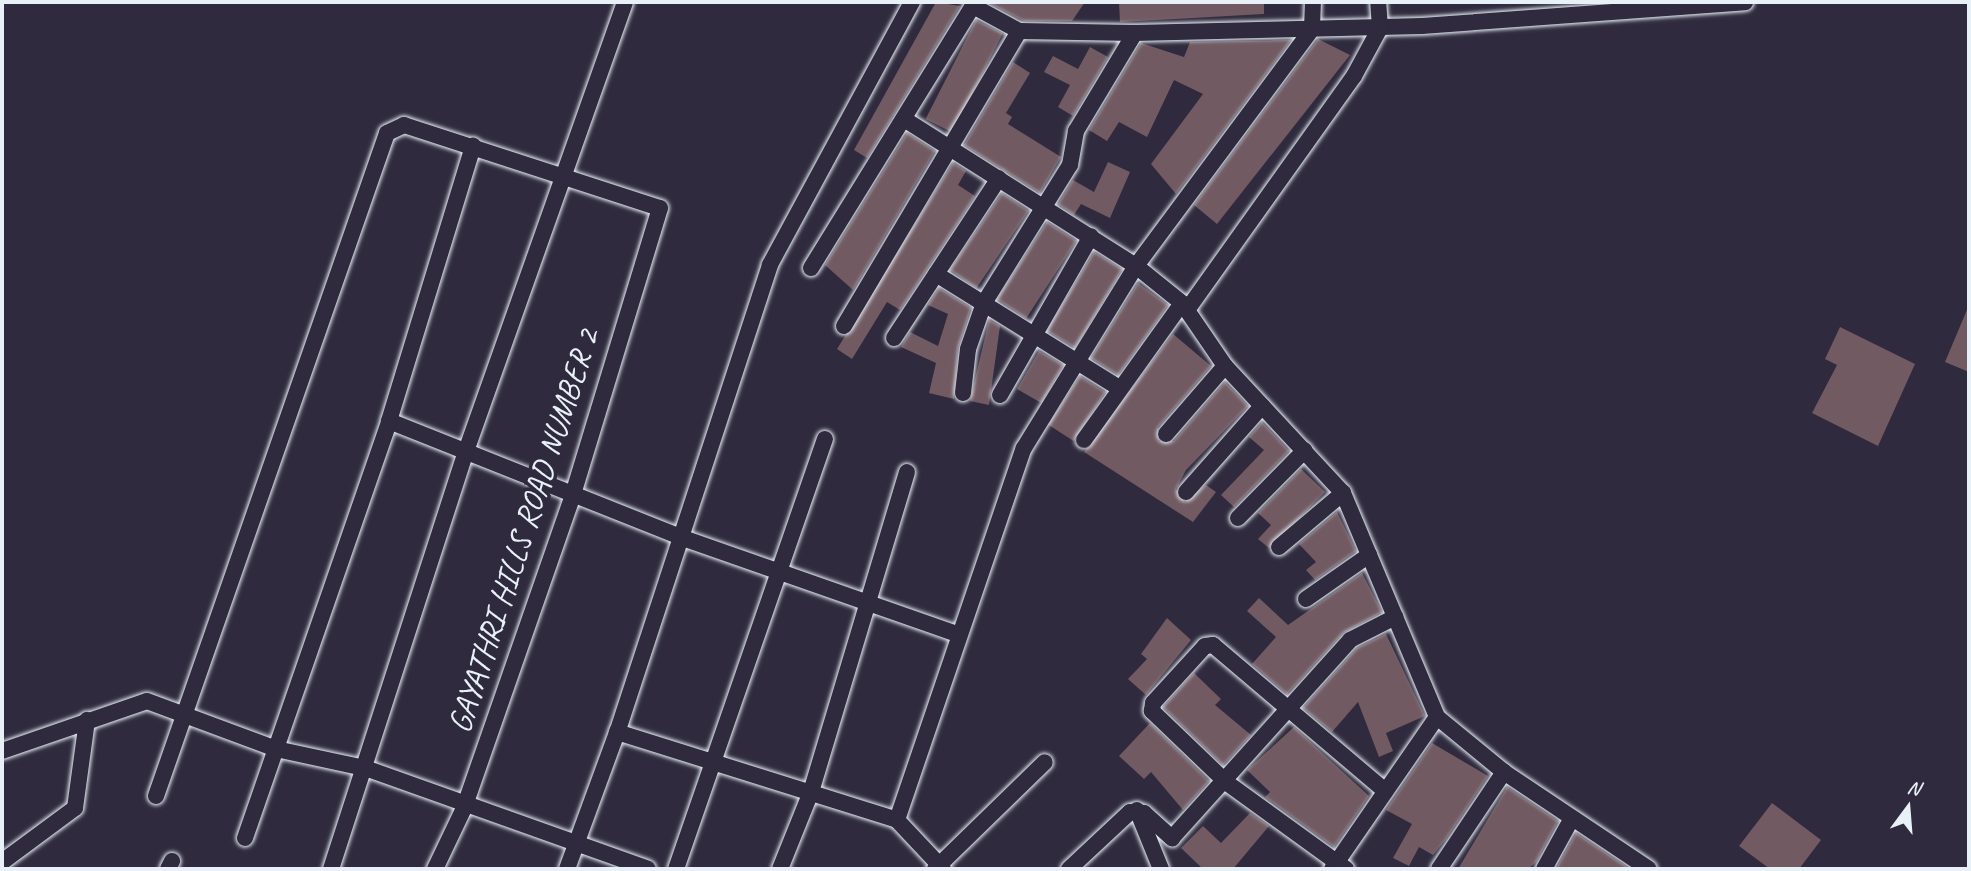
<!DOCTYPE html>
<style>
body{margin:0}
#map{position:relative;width:1971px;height:871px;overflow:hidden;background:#2f2a3d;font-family:Caveat,sans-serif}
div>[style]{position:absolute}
.building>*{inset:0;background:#715a61;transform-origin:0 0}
.roads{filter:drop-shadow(0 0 2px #e8f1f8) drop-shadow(0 0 2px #e8f1f8)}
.minor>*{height:16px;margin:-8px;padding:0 8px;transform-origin:8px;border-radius:8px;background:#2f2a3d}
span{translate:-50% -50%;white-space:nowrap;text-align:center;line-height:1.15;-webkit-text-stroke:7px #2f2a3d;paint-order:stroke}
.street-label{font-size:33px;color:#e8f1f8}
.frame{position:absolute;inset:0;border:4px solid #e8f1f8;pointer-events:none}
.north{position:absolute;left:1873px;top:773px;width:70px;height:70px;-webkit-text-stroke:5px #2f2a3d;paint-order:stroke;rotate:16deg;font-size:19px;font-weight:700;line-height:28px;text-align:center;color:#e8f1f8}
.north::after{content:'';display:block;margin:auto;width:24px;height:32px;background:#e8f1f8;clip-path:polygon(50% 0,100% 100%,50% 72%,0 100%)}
</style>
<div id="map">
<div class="building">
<div style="clip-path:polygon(936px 2px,960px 6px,867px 158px,854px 150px)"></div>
<div style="clip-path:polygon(987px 2px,1085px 2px,1072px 21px,1024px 21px)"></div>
<div style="clip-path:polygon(1119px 2px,1264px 2px,1264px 14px,1120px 22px)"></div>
<div style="left:976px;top:20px;width:30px;height:111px;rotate:27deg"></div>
<div style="clip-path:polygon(1318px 39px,1350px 55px,1217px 224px,1194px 205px)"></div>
<div style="clip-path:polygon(1291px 40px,1176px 194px,1151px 164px,1203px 94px,1174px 80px,1147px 137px,1119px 122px,1107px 141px,1089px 130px,1141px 43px,1184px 57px,1190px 42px)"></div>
<div style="clip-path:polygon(1090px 47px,1108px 57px,1073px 116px,1058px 107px,1070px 85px,1044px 72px,1053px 56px,1078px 69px)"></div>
<div style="clip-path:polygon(1013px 62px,1030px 73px,1006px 113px,1012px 117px,1008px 124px,1061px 157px,1040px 193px,964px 145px)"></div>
<div style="clip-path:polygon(907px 133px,935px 151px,853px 290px,825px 265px)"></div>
<div style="clip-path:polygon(1108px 162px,1130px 172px,1110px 218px,1081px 204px,1074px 215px,1058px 204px,1073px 180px,1094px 192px)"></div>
<div style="clip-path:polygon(953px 163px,966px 171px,958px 185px,975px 196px,900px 310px,887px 302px,852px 359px,837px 349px)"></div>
<div style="left:1002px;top:193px;width:32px;height:93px;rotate:34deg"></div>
<div style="left:1047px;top:222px;width:35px;height:92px;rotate:33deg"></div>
<div style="left:1094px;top:252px;width:33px;height:92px;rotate:31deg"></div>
<div style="clip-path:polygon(1138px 283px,1168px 305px,1118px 375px,1091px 358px)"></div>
<div style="clip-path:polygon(939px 288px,971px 308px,958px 348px,954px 399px,929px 393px,936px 363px,901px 347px,910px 332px,938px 346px,948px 314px,928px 305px)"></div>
<div style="clip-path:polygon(1969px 305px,1969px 372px,1945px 362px)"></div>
<div style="clip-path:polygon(989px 320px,1000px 326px,989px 405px,970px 401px)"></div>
<div style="clip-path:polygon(1840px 327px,1915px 364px,1878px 446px,1812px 413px,1837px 365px,1825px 359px)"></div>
<div style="clip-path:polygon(1173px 334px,1211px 366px,1158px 427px,1159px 441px,1174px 441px,1225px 382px,1248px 406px,1186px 470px,1176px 489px,1185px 502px,1206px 485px,1216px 492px,1193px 522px,1084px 452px)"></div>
<div style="left:1039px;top:351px;width:28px;height:44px;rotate:30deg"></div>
<div style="left:1080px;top:376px;width:30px;height:58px;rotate:33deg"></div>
<div style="clip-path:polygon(1262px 422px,1289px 451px,1234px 507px,1221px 495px,1264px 450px,1249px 437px)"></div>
<div style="clip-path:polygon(1301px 469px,1325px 492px,1269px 548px,1258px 539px,1271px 525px,1258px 513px)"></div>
<div style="clip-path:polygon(1337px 512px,1356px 551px,1315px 580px,1306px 570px,1316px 562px,1299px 544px)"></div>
<div style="clip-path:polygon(1362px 573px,1382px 612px,1343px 633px,1287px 694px,1252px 664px,1276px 637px,1247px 611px,1259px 598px,1288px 625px)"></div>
<div style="clip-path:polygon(1167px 618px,1191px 640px,1146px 695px,1128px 679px,1147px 659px,1141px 654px)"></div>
<div style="clip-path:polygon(1386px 634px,1425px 716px,1386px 733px,1393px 751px,1379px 757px,1358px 702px,1332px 732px,1303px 708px,1357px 648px)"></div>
<div style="clip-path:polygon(1194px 673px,1221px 699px,1215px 705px,1251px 735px,1223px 765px,1163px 707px)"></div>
<div style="clip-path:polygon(1150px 723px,1209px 781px,1183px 810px,1151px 772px,1144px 779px,1119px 756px)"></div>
<div style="clip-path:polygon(1294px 727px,1369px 796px,1334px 847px,1265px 797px,1270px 792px,1247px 770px)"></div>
<div style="clip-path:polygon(1432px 743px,1488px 776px,1446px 839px,1433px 855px,1419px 847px,1409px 866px,1393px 858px,1412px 824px,1386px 810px)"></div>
<div style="clip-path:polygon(1507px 787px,1558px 821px,1536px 862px,1528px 869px,1458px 869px)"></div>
<div style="clip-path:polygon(1772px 803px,1821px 840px,1799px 869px,1770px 869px,1739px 846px)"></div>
<div style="clip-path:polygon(1250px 813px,1269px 826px,1233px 869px,1203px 869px,1181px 848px,1203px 826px,1221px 843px)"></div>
<div style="clip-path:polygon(1576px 833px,1630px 869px,1556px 869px)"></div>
</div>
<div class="roads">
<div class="minor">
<div style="left:912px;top:2px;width:299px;rotate:118.4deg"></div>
<div style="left:770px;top:265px;width:491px;rotate:108.1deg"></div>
<div style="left:617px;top:732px;width:294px;rotate:17.4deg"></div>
<div style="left:897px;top:820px;width:393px;rotate:-71.2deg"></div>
<div style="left:1024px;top:448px;width:214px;rotate:-58.4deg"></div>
<div style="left:1136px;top:266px;width:295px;rotate:-53.4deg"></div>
<div style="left:1312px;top:29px;width:27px;rotate:-88deg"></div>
<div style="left:973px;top:6px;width:52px;rotate:28.5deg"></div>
<div style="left:1019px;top:31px;width:116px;rotate:1deg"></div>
<div style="left:1135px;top:33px;width:287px;rotate:-1.4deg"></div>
<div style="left:1422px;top:26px;width:324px;rotate:-4.2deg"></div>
<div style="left:904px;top:119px;width:275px;rotate:32.4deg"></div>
<div style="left:1136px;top:266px;width:59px;rotate:38.8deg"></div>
<div style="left:1182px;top:303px;width:76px;rotate:55.7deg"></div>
<div style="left:1225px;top:366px;width:173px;rotate:47.1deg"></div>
<div style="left:1343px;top:493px;width:243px;rotate:67.2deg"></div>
<div style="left:1437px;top:717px;width:87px;rotate:39.4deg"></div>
<div style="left:1504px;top:772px;width:174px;rotate:33.8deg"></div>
<div style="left:811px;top:268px;width:312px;rotate:-58.3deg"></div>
<div style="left:936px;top:274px;width:216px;rotate:31.9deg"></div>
<div style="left:1187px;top:310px;width:287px;rotate:-54.5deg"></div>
<div style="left:1354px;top:76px;width:55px;rotate:-61.6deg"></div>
<div style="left:1380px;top:28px;width:26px;rotate:-94deg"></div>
<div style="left:844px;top:326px;width:343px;rotate:-59.3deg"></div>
<div style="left:894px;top:338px;width:191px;rotate:-56.7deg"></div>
<div style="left:963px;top:393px;width:44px;rotate:-83.5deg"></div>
<div style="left:968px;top:349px;width:49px;rotate:-70.8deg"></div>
<div style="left:984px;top:303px;width:163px;rotate:-58.1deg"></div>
<div style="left:1070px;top:165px;width:35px;rotate:-80deg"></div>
<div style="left:1076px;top:131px;width:114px;rotate:-59deg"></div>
<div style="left:1000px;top:395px;width:183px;rotate:-60.2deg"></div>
<div style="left:389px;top:421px;width:313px;rotate:21.7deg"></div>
<div style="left:680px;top:537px;width:293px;rotate:19.3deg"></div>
<div style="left:1166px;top:434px;width:90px;rotate:-49.1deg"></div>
<div style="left:1084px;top:440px;width:168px;rotate:-54.4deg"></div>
<div style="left:1186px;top:492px;width:115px;rotate:-48.5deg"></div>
<div style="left:1238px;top:518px;width:95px;rotate:-45.4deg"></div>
<div style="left:1279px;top:547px;width:84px;rotate:-40.2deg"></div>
<div style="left:1306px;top:599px;width:77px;rotate:-34.9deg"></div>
<div style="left:2px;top:751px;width:153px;rotate:-19deg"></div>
<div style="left:147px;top:701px;width:138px;rotate:20.4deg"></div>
<div style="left:276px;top:749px;width:91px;rotate:12.1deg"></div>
<div style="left:365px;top:768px;width:300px;rotate:19.6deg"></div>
<div style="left:156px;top:796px;width:702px;rotate:-70.79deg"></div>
<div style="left:387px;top:133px;width:19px;rotate:-25deg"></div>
<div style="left:404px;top:125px;width:269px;rotate:18deg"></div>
<div style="left:660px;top:208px;width:300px;rotate:106.9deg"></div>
<div style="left:573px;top:495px;width:329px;rotate:109.2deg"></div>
<div style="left:465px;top:806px;width:70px;rotate:115.5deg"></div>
<div style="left:1137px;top:810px;width:64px;rotate:67.9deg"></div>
<div style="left:897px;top:820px;width:67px;rotate:46.8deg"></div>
<div style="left:245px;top:838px;width:441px;rotate:-70.9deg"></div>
<div style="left:389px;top:421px;width:288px;rotate:-73deg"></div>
<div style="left:2px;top:862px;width:91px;rotate:-36.5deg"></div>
<div style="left:75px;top:808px;width:89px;rotate:-82.2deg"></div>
<div style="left:168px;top:869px;width:9px;rotate:-63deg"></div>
<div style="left:331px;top:869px;width:436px;rotate:-72.1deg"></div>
<div style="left:465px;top:454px;width:479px;rotate:-70.5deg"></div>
<div style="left:567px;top:869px;width:146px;rotate:-69.9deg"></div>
<div style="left:676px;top:869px;width:455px;rotate:-70.9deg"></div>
<div style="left:780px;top:869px;width:83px;rotate:-68.1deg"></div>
<div style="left:811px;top:792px;width:334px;rotate:-73.3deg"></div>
<div style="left:935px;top:869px;width:153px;rotate:-44.2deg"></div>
<div style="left:1069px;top:869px;width:83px;rotate:-43.1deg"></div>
<div style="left:1130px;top:812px;width:14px;rotate:4deg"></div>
<div style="left:1144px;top:813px;width:38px;rotate:42deg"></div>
<div style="left:1172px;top:838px;width:266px;rotate:-48deg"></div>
<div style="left:1350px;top:640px;width:51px;rotate:-27.1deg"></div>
<div style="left:1332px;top:869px;width:185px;rotate:-55.4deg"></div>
<div style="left:1346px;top:869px;width:148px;rotate:-144.1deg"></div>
<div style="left:1226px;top:782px;width:103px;rotate:-136.2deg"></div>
<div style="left:1152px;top:711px;width:8px;rotate:-83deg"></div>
<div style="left:1153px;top:703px;width:77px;rotate:-47.6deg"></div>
<div style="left:1205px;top:646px;width:8px;rotate:-7deg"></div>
<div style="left:1213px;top:645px;width:226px;rotate:40.3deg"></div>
<div style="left:1439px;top:869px;width:117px;rotate:-56.2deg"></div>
<div style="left:1544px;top:869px;width:58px;rotate:-61.2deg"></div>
</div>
</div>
<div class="street-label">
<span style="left:524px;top:531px;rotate:-72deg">GAYATHRI HILLS ROAD NUMBER 2</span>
</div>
<div class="frame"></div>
<div class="north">N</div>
</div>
